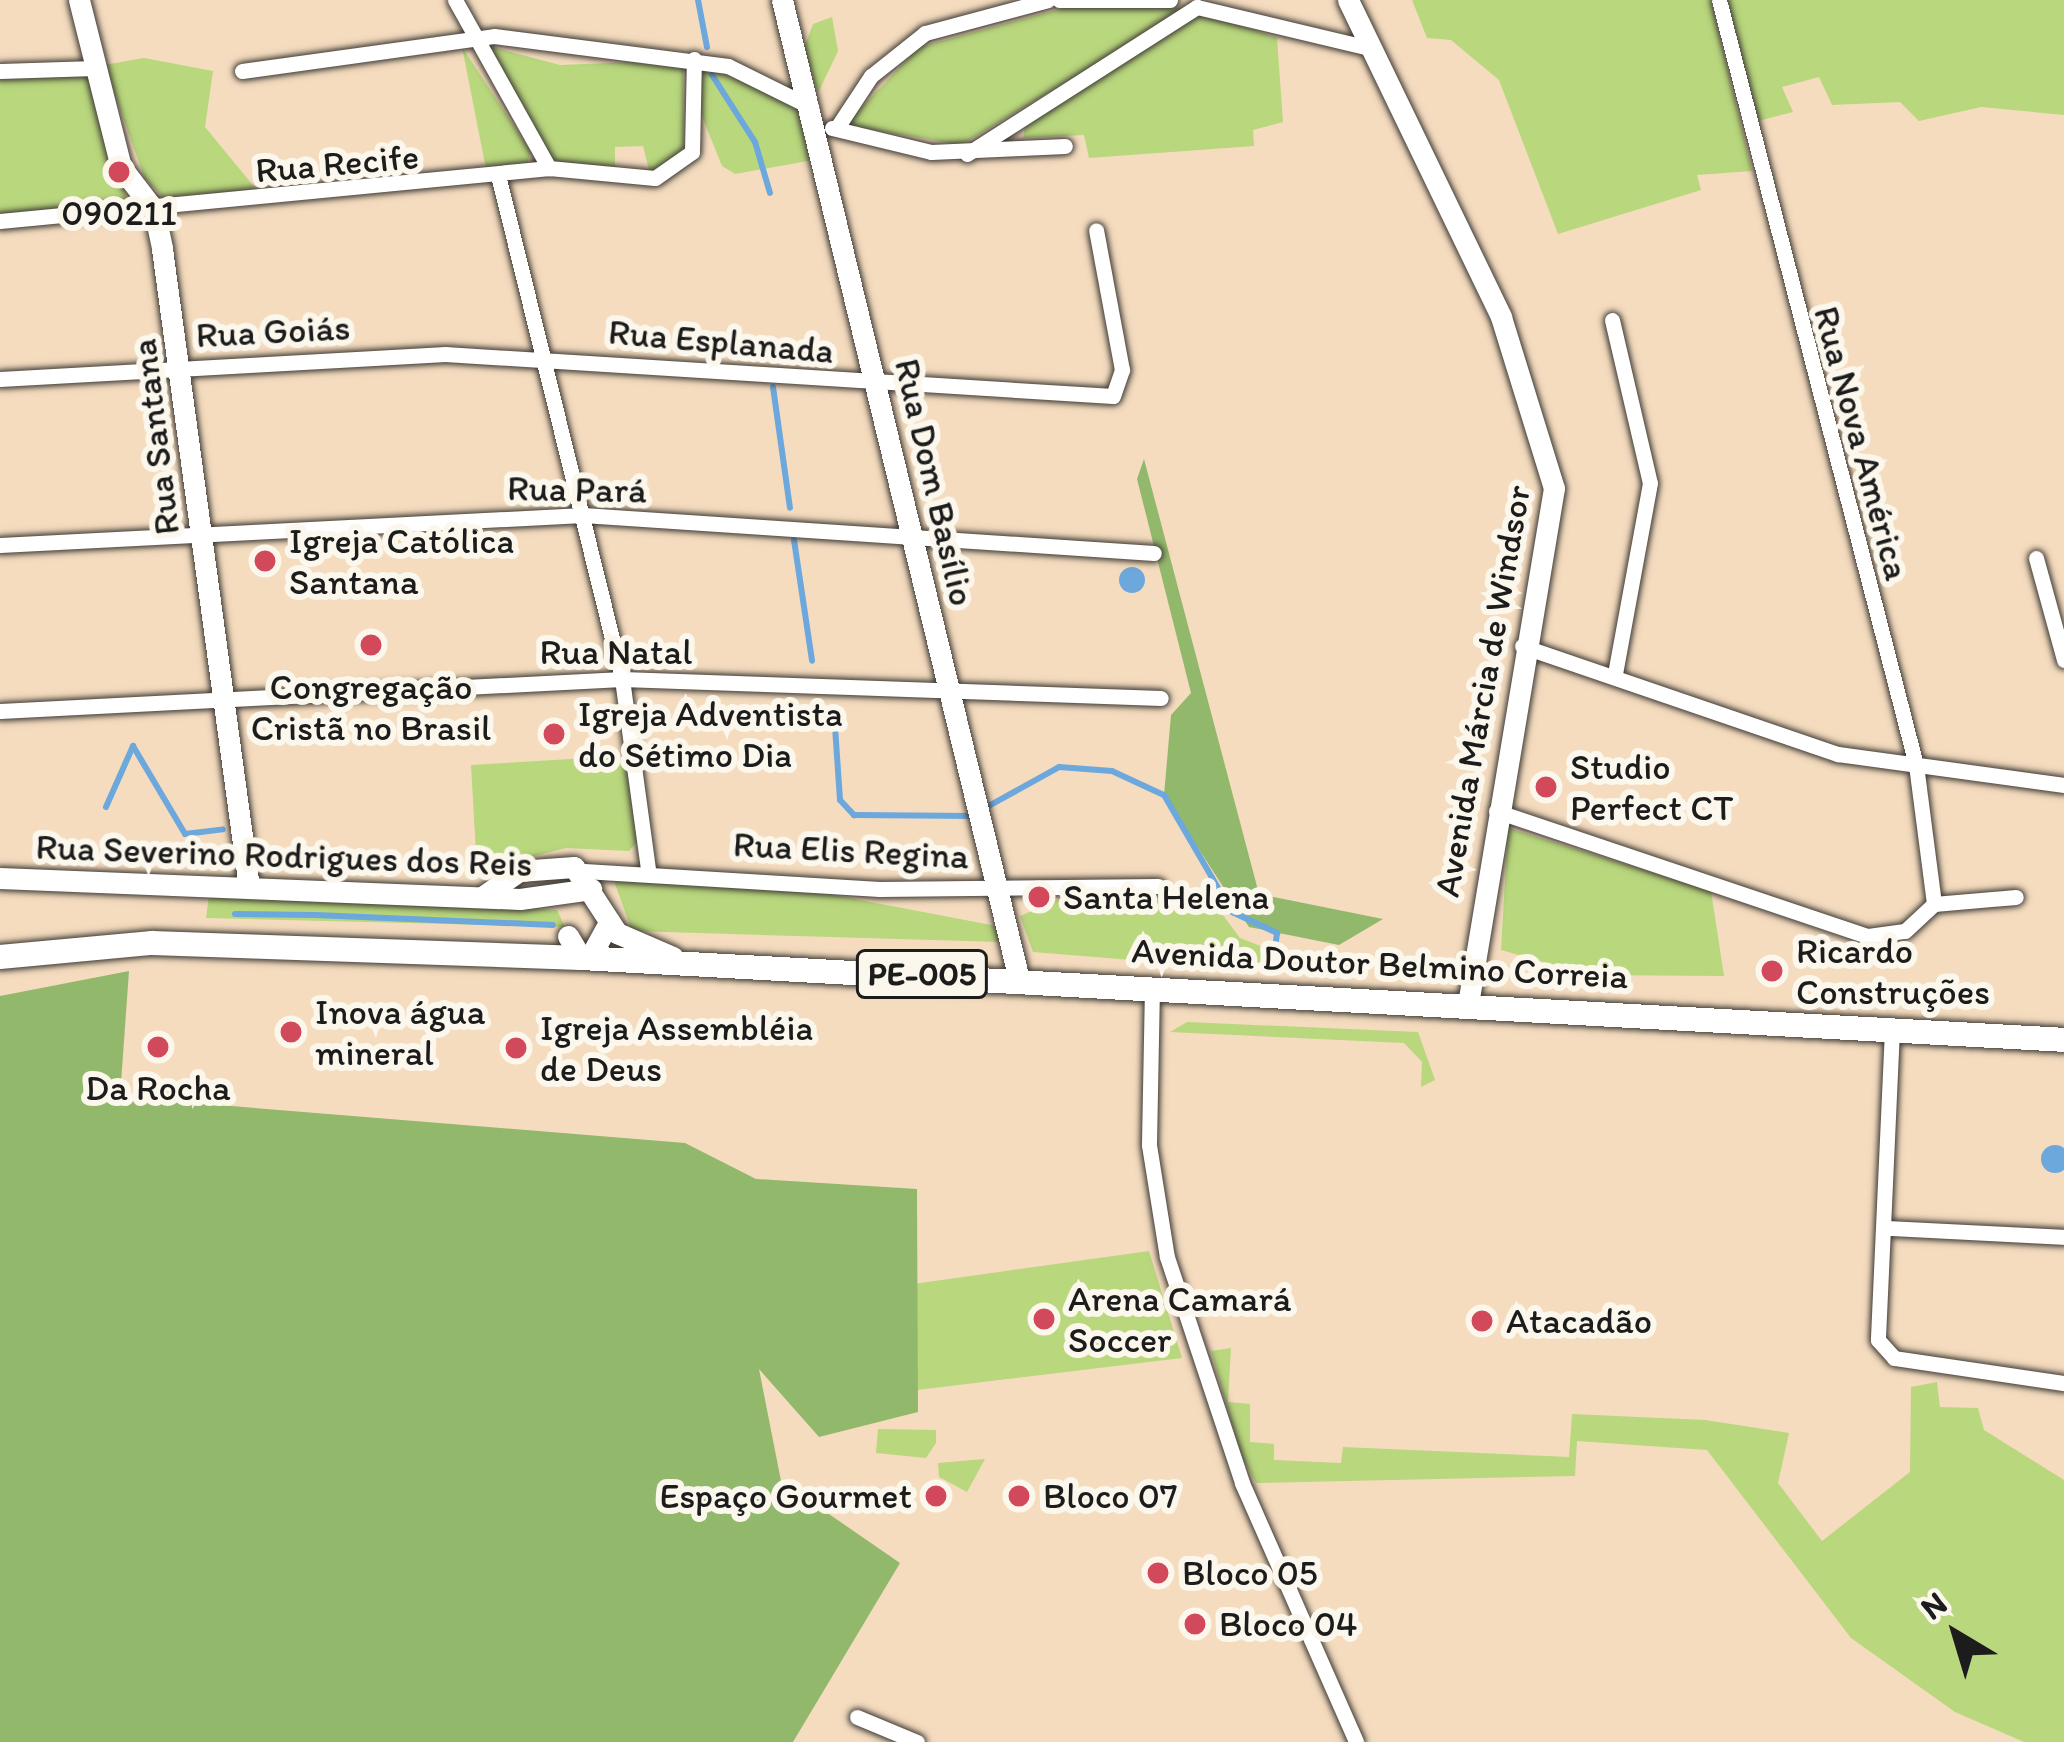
<!DOCTYPE html>
<meta charset="utf-8">
<style>
body{margin:0}
#map{position:relative;width:2064px;height:1742px;overflow:hidden;background:#f5dcbf;font-family:Itim,sans-serif}
div>[style]{position:absolute}
.green>*{inset:0;background:#b9d77d}
.forest>*{inset:0;background:#92b86c}
.water>*{inset:0;background:#6da8dd}
.round{border-radius:50%}
.stream>*{height:6px;margin:-3px;padding:0 3px;transform-origin:3px;border-radius:3px;background:#6da8dd}
.roads{filter:drop-shadow(0 0 3px #3d3934) drop-shadow(0 0 3px #3d3934)}
.street>*{height:15px;margin:-7.5px;padding:0 7.5px;transform-origin:7.5px;border-radius:7.5px;background:#fff}
.secondary>*{height:21px;margin:-10.5px;padding:0 10.5px;transform-origin:10.5px;border-radius:10.5px;background:#fff}
.primary>*{height:24px;margin:-12px;padding:0 12px;transform-origin:12px;border-radius:12px;background:#fff}
.dots>*{width:33px;height:33px;translate:-50% -50%;box-sizing:border-box;border:6px solid #fbf7ec;border-radius:50%}
span{translate:-50% -50%;white-space:nowrap;text-align:center;line-height:1.15;-webkit-text-stroke:12px #fbf7ec;paint-order:stroke}
.shield-label span{padding:3px 9px;background:#fbf7ec;border:3px solid;border-radius:9px;-webkit-text-stroke-width:0}
.shield-label{font-size:33px;color:#1c1c1c;font-weight:700}
.street-label{font-size:36px;color:#1c1c1c}
.poi-label{font-size:36px;color:#1c1c1c}
.left{translate:0 -50%;text-align:left}
.right{translate:-100% -50%;text-align:right}
.north{position:absolute;left:1896px;top:1574px;width:120px;height:120px;-webkit-text-stroke:9px #fbf7ec;paint-order:stroke;rotate:322deg;font-size:33px;font-weight:700;line-height:48px;text-align:center;color:#1c1c1c}
.north::after{content:'';display:block;margin:auto;width:42px;height:54px;background:#1c1c1c;clip-path:polygon(50% 0,100% 100%,50% 72%,0 100%)}
</style>
<div id="map">
<div class="green">
<div style="clip-path:polygon(1412px 0,1711px 0,1752px 171px,1697px 175px,1701px 190px,1558px 234px,1499px 80px,1451px 40px,1427px 38px)"></div>
<div style="clip-path:polygon(1726px 0,2064px 0,2064px 115px,1981px 107px,1919px 121px,1900px 102px,1832px 105px,1819px 77px,1782px 87px,1793px 112px,1758px 121px)"></div>
<div style="clip-path:polygon(1064px 8px,1189px 8px,961px 145px,845px 125px,919px 47px)"></div>
<div style="clip-path:polygon(1201px 12px,1277px 38px,1283px 122px,1253px 130px,1254px 146px,1089px 158px,1084px 135px,1023px 138px,1026px 121px)"></div>
<div style="clip-path:polygon(832px 17px,838px 51px,818px 93px,804px 48px,813px 24px)"></div>
<div style="clip-path:polygon(477px 43px,560px 65px,683px 60px,684px 155px,667px 170px,649px 170px,643px 146px,615px 147px,615px 172px,551px 163px)"></div>
<div style="clip-path:polygon(462px 47px,531px 152px,527px 163px,487px 174px)"></div>
<div style="clip-path:polygon(144px 58px,213px 71px,205px 127px,256px 189px,164px 198px,145px 179px,104px 65px)"></div>
<div style="clip-path:polygon(706px 66px,804px 109px,819px 159px,735px 174px,722px 166px,695px 99px)"></div>
<div style="clip-path:polygon(86px 71px,128px 201px,121px 213px,0 221px,0 77px)"></div>
<div style="clip-path:polygon(620px 756px,631px 762px,638px 841px,629px 851px,566px 848px,477px 871px,471px 765px)"></div>
<div style="clip-path:polygon(1508px 828px,1711px 891px,1724px 976px,1589px 975px,1501px 950px)"></div>
<div style="clip-path:polygon(613px 878px,802px 889px,1002px 927px,1001px 942px,632px 931px)"></div>
<div style="clip-path:polygon(210px 888px,557px 910px,565px 927px,206px 918px)"></div>
<div style="clip-path:polygon(1078px 891px,1208px 895px,1240px 938px,1263px 947px,1267px 971px,1033px 952px,1020px 916px)"></div>
<div style="clip-path:polygon(1187px 1022px,1418px 1032px,1435px 1080px,1421px 1087px,1422px 1062px,1404px 1043px,1170px 1032px)"></div>
<div style="clip-path:polygon(1149px 1251px,1182px 1358px,917px 1390px,913px 1284px)"></div>
<div style="clip-path:polygon(1231px 1348px,1228px 1402px,1250px 1404px,1250px 1442px,1274px 1444px,1274px 1460px,1341px 1463px,1343px 1447px,1569px 1457px,1572px 1414px,1705px 1420px,1789px 1433px,1778px 1483px,1822px 1541px,1910px 1472px,1911px 1387px,1937px 1382px,1940px 1407px,1978px 1408px,1984px 1430px,2064px 1480px,2064px 1742px,2024px 1742px,1955px 1712px,1851px 1638px,1707px 1450px,1577px 1441px,1575px 1476px,1256px 1483px,1241px 1455px,1211px 1351px)"></div>
<div style="clip-path:polygon(878px 1429px,936px 1430px,936px 1443px,926px 1458px,876px 1453px)"></div>
<div style="clip-path:polygon(985px 1459px,967px 1492px,939px 1477px,938px 1463px)"></div>
</div>
<div class="forest">
<div style="clip-path:polygon(1144px 459px,1259px 894px,1383px 919px,1339px 945px,1249px 927px,1164px 795px,1171px 715px,1191px 693px,1137px 479px)"></div>
<div style="clip-path:polygon(129px 971px,120px 1097px,685px 1143px,756px 1179px,917px 1189px,918px 1412px,819px 1437px,759px 1369px,781px 1481px,900px 1563px,793px 1742px,0 1742px,0 996px)"></div>
</div>
<div class="water">
<div class="round" style="left:1119px;top:567px;width:26px;height:26px"></div>
<div class="round" style="left:2041px;top:1145px;width:28px;height:28px"></div>
</div>
<div class="stream">
<div style="left:698px;top:0;width:48px;rotate:79.2deg"></div>
<div style="left:712px;top:75px;width:80px;rotate:57.3deg"></div>
<div style="left:755px;top:142px;width:53px;rotate:73.6deg"></div>
<div style="left:773px;top:387px;width:122px;rotate:82deg"></div>
<div style="left:794px;top:540px;width:122px;rotate:81.5deg"></div>
<div style="left:834px;top:712px;width:88px;rotate:86.1deg"></div>
<div style="left:840px;top:800px;width:21px;rotate:47deg"></div>
<div style="left:854px;top:815px;width:120px;rotate:0.5deg"></div>
<div style="left:106px;top:807px;width:67px;rotate:-66.1deg"></div>
<div style="left:133px;top:746px;width:102px;rotate:59.4deg"></div>
<div style="left:185px;top:834px;width:38px;rotate:-7deg"></div>
<div style="left:985px;top:808px;width:85px;rotate:-29deg"></div>
<div style="left:1059px;top:767px;width:53px;rotate:4.3deg"></div>
<div style="left:1112px;top:771px;width:57px;rotate:24.8deg"></div>
<div style="left:1164px;top:795px;width:135px;rotate:59.8deg"></div>
<div style="left:1232px;top:912px;width:50px;rotate:25deg"></div>
<div style="left:1277px;top:933px;width:33px;rotate:97deg"></div>
<div style="left:235px;top:914px;width:78px;rotate:0.7deg"></div>
<div style="left:315px;top:915px;width:238px;rotate:2.4deg"></div>
</div>
<div class="roads">
<div class="street">
<div style="left:455px;top:0;width:193px;rotate:60.8deg"></div>
<div style="left:1059px;top:0;width:111px"></div>
<div style="left:1719px;top:0;width:790px;rotate:75.56deg"></div>
<div style="left:1916px;top:765px;width:140px;rotate:82.6deg"></div>
<div style="left:0;top:71px;width:95px;rotate:-1.8deg"></div>
<div style="left:242px;top:71px;width:254px;rotate:-7.9deg"></div>
<div style="left:494px;top:36px;width:236px;rotate:7.3deg"></div>
<div style="left:728px;top:66px;width:93px;rotate:26.3deg"></div>
<div style="left:838px;top:126px;width:60px;rotate:-56.6deg"></div>
<div style="left:871px;top:76px;width:69px;rotate:-38.5deg"></div>
<div style="left:925px;top:33px;width:127px;rotate:-15deg"></div>
<div style="left:832px;top:128px;width:102px;rotate:13.6deg"></div>
<div style="left:931px;top:152px;width:134px;rotate:-2.6deg"></div>
<div style="left:967px;top:154px;width:273px;rotate:-32.6deg"></div>
<div style="left:1197px;top:7px;width:177px;rotate:13.4deg"></div>
<div style="left:499px;top:179px;width:515px;rotate:76.18deg"></div>
<div style="left:622px;top:679px;width:193px;rotate:82.2deg"></div>
<div style="left:0;top:221px;width:552px;rotate:-5.51deg"></div>
<div style="left:549px;top:168px;width:106px;rotate:5.4deg"></div>
<div style="left:655px;top:178px;width:45px;rotate:-35.1deg"></div>
<div style="left:692px;top:152px;width:93px;rotate:-88.8deg"></div>
<div style="left:1612px;top:320px;width:167px;rotate:76.9deg"></div>
<div style="left:1650px;top:483px;width:194px;rotate:100.4deg"></div>
<div style="left:0;top:379px;width:446px;rotate:-3.2deg"></div>
<div style="left:445px;top:354px;width:669px;rotate:3.6deg"></div>
<div style="left:1113px;top:396px;width:28px;rotate:-71deg"></div>
<div style="left:1122px;top:370px;width:142px;rotate:-100.5deg"></div>
<div style="left:0;top:545px;width:584px;rotate:-2.95deg"></div>
<div style="left:583px;top:515px;width:572px;rotate:3.81deg"></div>
<div style="left:2036px;top:558px;width:106px;rotate:74.6deg"></div>
<div style="left:1522px;top:646px;width:334px;rotate:18.9deg"></div>
<div style="left:1838px;top:754px;width:228px;rotate:7.8deg"></div>
<div style="left:0;top:711px;width:623px;rotate:-2.95deg"></div>
<div style="left:622px;top:679px;width:539px;rotate:2.02deg"></div>
<div style="left:1496px;top:811px;width:392px;rotate:18.6deg"></div>
<div style="left:1868px;top:936px;width:37px;rotate:-8deg"></div>
<div style="left:1905px;top:931px;width:40px;rotate:-43deg"></div>
<div style="left:1934px;top:904px;width:82px;rotate:-4.9deg"></div>
<div style="left:584px;top:871px;width:296px;rotate:3.5deg"></div>
<div style="left:879px;top:889px;width:279px;rotate:-0.6deg"></div>
<div style="left:1152px;top:987px;width:158px;rotate:91.1deg"></div>
<div style="left:1149px;top:1145px;width:113px;rotate:80.9deg"></div>
<div style="left:1167px;top:1257px;width:238px;rotate:71.6deg"></div>
<div style="left:1242px;top:1483px;width:283px;rotate:66.2deg"></div>
<div style="left:1892px;top:1029px;width:311px;rotate:92.6deg"></div>
<div style="left:1878px;top:1340px;width:24px;rotate:48deg"></div>
<div style="left:1894px;top:1358px;width:172px;rotate:8.4deg"></div>
<div style="left:1889px;top:1228px;width:175px;rotate:2.9deg"></div>
<div style="left:857px;top:1717px;width:65px;rotate:22.6deg"></div>
</div>
<div class="secondary">
<div style="left:79px;top:0;width:172px;rotate:75.9deg"></div>
<div style="left:121px;top:167px;width:54px;rotate:52.5deg"></div>
<div style="left:154px;top:210px;width:40px;rotate:78deg"></div>
<div style="left:162px;top:249px;width:637px;rotate:82.24deg"></div>
<div style="left:782px;top:0;width:1008px;rotate:76.4deg"></div>
<div style="left:1348px;top:0;width:352px;rotate:64.2deg"></div>
<div style="left:1501px;top:317px;width:179px;rotate:72.8deg"></div>
<div style="left:1554px;top:488px;width:523px;rotate:99.46deg"></div>
<div style="left:0;top:878px;width:520px;rotate:2.31deg"></div>
<div style="left:520px;top:899px;width:72px;rotate:-8deg"></div>
<div style="left:482px;top:897px;width:45px;rotate:-35.1deg"></div>
<div style="left:519px;top:871px;width:55px;rotate:-4.2deg"></div>
<div style="left:574px;top:867px;width:79px;rotate:56.9deg"></div>
<div style="left:617px;top:933px;width:61px;rotate:23.2deg"></div>
<div style="left:568px;top:936px;width:26px;rotate:59deg"></div>
<div style="left:581px;top:958px;width:10px;rotate:-17deg"></div>
<div style="left:591px;top:955px;width:38px;rotate:-61deg"></div>
</div>
<div class="primary">
<div style="left:0;top:957px;width:153px;rotate:-5.3deg"></div>
<div style="left:152px;top:943px;width:429px;rotate:2deg"></div>
<div style="left:581px;top:958px;width:1485px;rotate:3.16deg"></div>
</div>
</div>
<div class="dots">
<div style="left:119px;top:172px;background:#d1495b"></div>
<div style="left:265px;top:561px;background:#d1495b"></div>
<div style="left:371px;top:645px;background:#d1495b"></div>
<div style="left:554px;top:734px;background:#d1495b"></div>
<div style="left:1546px;top:787px;background:#d1495b"></div>
<div style="left:1039px;top:897px;background:#d1495b"></div>
<div style="left:1772px;top:971px;background:#d1495b"></div>
<div style="left:291px;top:1032px;background:#d1495b"></div>
<div style="left:158px;top:1047px;background:#d1495b"></div>
<div style="left:516px;top:1048px;background:#d1495b"></div>
<div style="left:1044px;top:1319px;background:#d1495b"></div>
<div style="left:1482px;top:1321px;background:#d1495b"></div>
<div style="left:936px;top:1496px;background:#d1495b"></div>
<div style="left:1019px;top:1496px;background:#d1495b"></div>
<div style="left:1158px;top:1573px;background:#d1495b"></div>
<div style="left:1195px;top:1624px;background:#d1495b"></div>
</div>
<div class="shield-label">
<span style="left:922px;top:974px">PE-005</span>
</div>
<div class="street-label">
<span style="left:337px;top:163px;rotate:-5deg">Rua Recife</span>
<span style="left:273px;top:331px;rotate:-3deg">Rua Goiás</span>
<span style="left:721px;top:341px;rotate:5deg">Rua Esplanada</span>
<span style="left:155px;top:437px;rotate:-97deg">Rua Santana</span>
<span style="left:1862px;top:443px;rotate:75deg">Rua Nova América</span>
<span style="left:935px;top:482px;rotate:77deg">Rua Dom Basílio</span>
<span style="left:577px;top:489px;rotate:1deg">Rua Pará</span>
<span style="left:616px;top:652px">Rua Natal</span>
<span style="left:1482px;top:691px;rotate:-80deg">Avenida Márcia de Windsor</span>
<span style="left:851px;top:850px;rotate:3deg">Rua Elis Regina</span>
<span style="left:284px;top:855px;rotate:2deg">Rua Severino Rodrigues dos Reis</span>
<span style="left:1380px;top:963px;rotate:3deg">Avenida Doutor Belmino Correia</span>
</div>
<div class="poi-label">
<span style="left:119px;top:213px">090211</span>
<span class="left" style="left:289px;top:561px">Igreja Católica<br>Santana</span>
<span style="left:371px;top:707px">Congregação<br>Cristã no Brasil</span>
<span class="left" style="left:578px;top:734px">Igreja Adventista<br>do Sétimo Dia</span>
<span class="left" style="left:1570px;top:787px">Studio<br>Perfect CT</span>
<span class="left" style="left:1063px;top:897px">Santa Helena</span>
<span class="left" style="left:1796px;top:971px">Ricardo<br>Construções</span>
<span class="left" style="left:315px;top:1032px">Inova água<br>mineral</span>
<span class="left" style="left:540px;top:1048px">Igreja Assembléia<br>de Deus</span>
<span style="left:158px;top:1088px">Da Rocha</span>
<span class="left" style="left:1068px;top:1319px">Arena Camará<br>Soccer</span>
<span class="left" style="left:1506px;top:1321px">Atacadão</span>
<span class="right" style="left:912px;top:1496px">Espaço Gourmet</span>
<span class="left" style="left:1043px;top:1496px">Bloco 07</span>
<span class="left" style="left:1182px;top:1573px">Bloco 05</span>
<span class="left" style="left:1219px;top:1624px">Bloco 04</span>
</div>
<div class="north">N</div>
</div>
